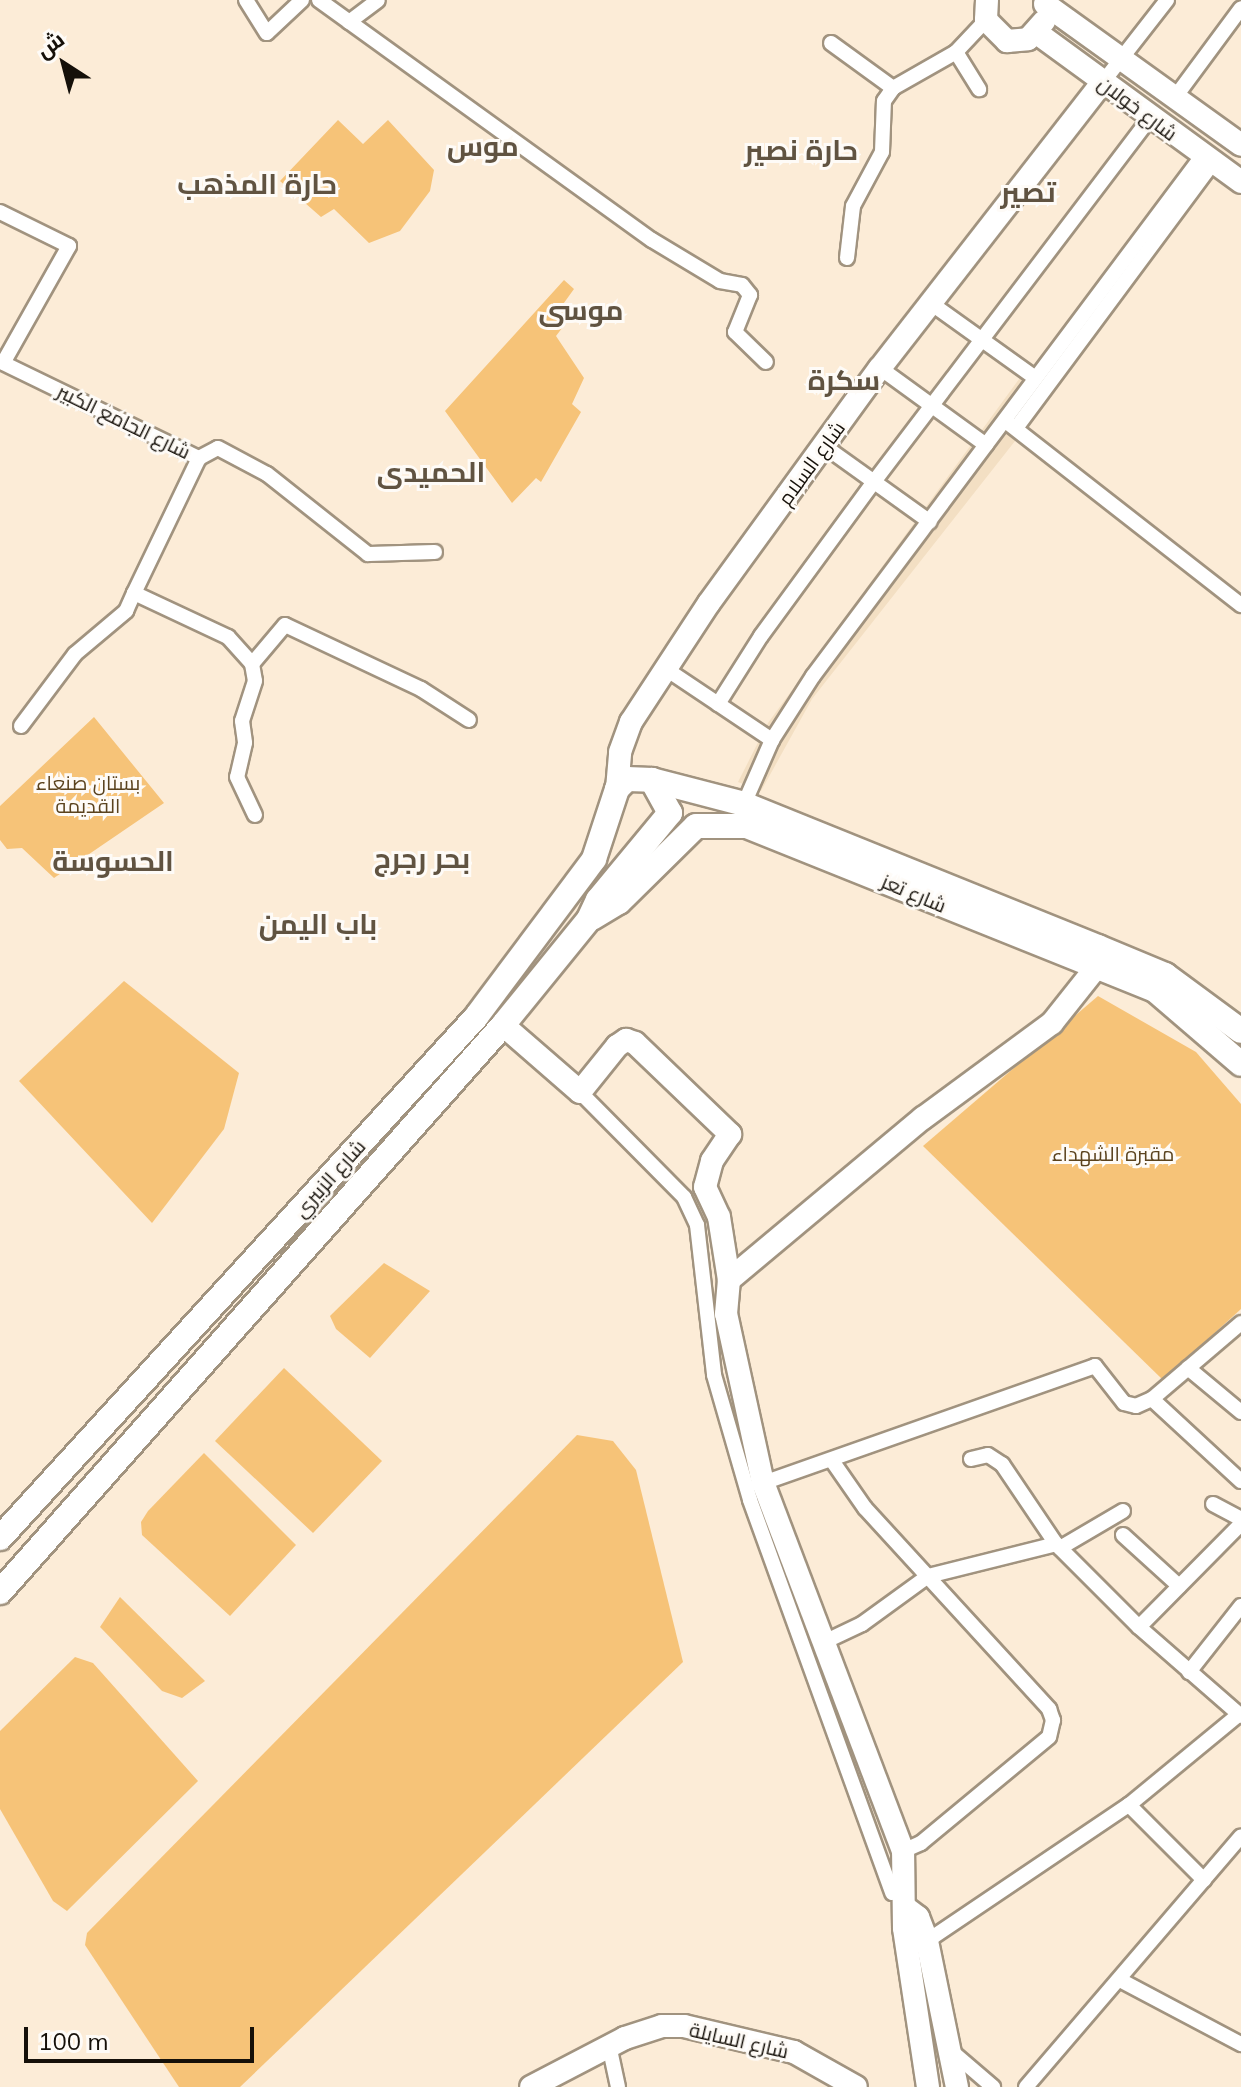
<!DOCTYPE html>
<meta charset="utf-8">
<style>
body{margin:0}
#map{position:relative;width:1241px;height:2087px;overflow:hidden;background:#fcecd7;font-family:Mulish,Cairo,sans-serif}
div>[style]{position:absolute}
.built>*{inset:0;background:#f3dfc3}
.green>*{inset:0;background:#f6c378}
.roads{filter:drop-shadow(2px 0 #a1937f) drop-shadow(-2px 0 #a1937f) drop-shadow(0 2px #a1937f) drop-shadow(0 -2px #a1937f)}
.street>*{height:14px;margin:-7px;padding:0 7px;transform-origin:7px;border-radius:7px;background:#fff}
.secondary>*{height:22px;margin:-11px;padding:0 11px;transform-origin:11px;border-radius:11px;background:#fff}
.primary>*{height:24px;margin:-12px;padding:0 12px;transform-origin:12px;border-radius:12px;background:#fff}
span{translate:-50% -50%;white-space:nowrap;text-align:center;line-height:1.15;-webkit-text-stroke:6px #fefbf7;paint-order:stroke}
.street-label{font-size:20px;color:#151009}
.park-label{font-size:20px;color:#5b431e}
.district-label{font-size:28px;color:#605341;font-weight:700}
.north{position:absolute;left:24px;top:24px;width:80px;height:80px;-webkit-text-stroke:6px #fefbf7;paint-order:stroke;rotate:324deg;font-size:22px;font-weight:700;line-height:32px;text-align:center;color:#151009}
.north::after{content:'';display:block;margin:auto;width:28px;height:36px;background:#151009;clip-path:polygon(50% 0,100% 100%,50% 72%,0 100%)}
.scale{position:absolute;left:24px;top:2027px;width:230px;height:36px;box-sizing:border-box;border:4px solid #151009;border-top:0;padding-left:10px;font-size:24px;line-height:28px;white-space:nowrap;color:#151009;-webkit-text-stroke:6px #fefbf7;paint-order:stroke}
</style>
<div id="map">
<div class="built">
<div style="clip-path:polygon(1025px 371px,1052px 394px,812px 699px,761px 791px,738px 782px,768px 723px)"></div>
</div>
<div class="green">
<div style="clip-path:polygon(338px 120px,363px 144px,388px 120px,434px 170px,430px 191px,400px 231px,369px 243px,334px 209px,321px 217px,280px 181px)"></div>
<div style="clip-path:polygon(564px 280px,574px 289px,561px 307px,572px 315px,556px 336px,584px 378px,572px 404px,581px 412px,541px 482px,536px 478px,512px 503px,445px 411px)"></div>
<div style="clip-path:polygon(94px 717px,164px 803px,54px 878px,22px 848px,7px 849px,0 840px,0 806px)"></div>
<div style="clip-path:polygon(124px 981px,239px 1073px,224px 1129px,152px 1223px,19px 1081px)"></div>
<div style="clip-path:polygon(1098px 996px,1196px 1052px,1241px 1104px,1241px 1309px,1163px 1380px,923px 1146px)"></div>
<div style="clip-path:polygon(384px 1263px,430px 1291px,370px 1358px,336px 1329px,330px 1316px)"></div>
<div style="clip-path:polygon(284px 1368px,382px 1461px,313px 1533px,215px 1441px)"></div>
<div style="clip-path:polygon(577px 1435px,613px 1441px,636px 1470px,683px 1662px,240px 2087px,179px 2087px,85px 1945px,87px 1933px)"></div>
<div style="clip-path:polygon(204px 1453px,296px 1545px,230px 1616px,142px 1535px,141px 1522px,148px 1511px)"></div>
<div style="clip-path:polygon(120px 1597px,205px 1681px,182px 1698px,162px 1691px,100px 1627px)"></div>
<div style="clip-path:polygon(75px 1657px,93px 1663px,198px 1781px,67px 1911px,53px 1901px,0 1809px,0 1731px)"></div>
</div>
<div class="roads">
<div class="street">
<div style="left:246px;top:0;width:39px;rotate:58deg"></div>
<div style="left:267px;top:33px;width:48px;rotate:-43.3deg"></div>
<div style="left:319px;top:0;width:410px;rotate:35.8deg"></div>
<div style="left:652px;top:240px;width:79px;rotate:31.1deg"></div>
<div style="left:720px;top:281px;width:22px;rotate:10deg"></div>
<div style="left:742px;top:285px;width:13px;rotate:51deg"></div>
<div style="left:750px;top:295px;width:40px;rotate:112deg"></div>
<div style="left:735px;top:332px;width:43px;rotate:44.1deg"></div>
<div style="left:349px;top:22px;width:36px;rotate:-37deg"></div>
<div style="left:831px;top:43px;width:77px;rotate:36deg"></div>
<div style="left:956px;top:52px;width:44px;rotate:58.1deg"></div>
<div style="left:1103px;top:82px;width:104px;rotate:-52deg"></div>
<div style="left:1176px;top:96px;width:109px;rotate:-53.5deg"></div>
<div style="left:0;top:212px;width:77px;rotate:26.2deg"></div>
<div style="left:69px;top:246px;width:134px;rotate:119.4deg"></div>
<div style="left:3px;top:363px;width:218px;rotate:25.9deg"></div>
<div style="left:199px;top:458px;width:150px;rotate:115.7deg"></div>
<div style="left:134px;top:593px;width:104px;rotate:25.1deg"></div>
<div style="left:228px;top:637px;width:36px;rotate:48deg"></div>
<div style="left:252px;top:664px;width:51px;rotate:-49.8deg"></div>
<div style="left:285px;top:625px;width:150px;rotate:25.2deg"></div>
<div style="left:421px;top:689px;width:57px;rotate:32.9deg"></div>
<div style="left:847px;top:258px;width:52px;rotate:-83.4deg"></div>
<div style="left:853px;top:206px;width:61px;rotate:-61.8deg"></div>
<div style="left:882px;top:152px;width:51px;rotate:-87.8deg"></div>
<div style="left:884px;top:101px;width:16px;rotate:-55deg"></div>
<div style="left:893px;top:88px;width:73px;rotate:-29.7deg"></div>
<div style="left:956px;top:52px;width:44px;rotate:-46.8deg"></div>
<div style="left:932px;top:304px;width:125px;rotate:35.6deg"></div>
<div style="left:880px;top:368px;width:131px;rotate:36deg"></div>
<div style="left:1008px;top:423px;width:296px;rotate:38deg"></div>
<div style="left:1016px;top:428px;width:330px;rotate:-53.4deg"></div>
<div style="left:824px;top:446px;width:130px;rotate:35.6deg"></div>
<div style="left:199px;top:458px;width:21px;rotate:-28deg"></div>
<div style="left:218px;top:448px;width:55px;rotate:28deg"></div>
<div style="left:267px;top:474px;width:129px;rotate:38.4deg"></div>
<div style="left:368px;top:554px;width:67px;rotate:-1.7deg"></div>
<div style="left:252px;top:664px;width:17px;rotate:80deg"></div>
<div style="left:255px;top:681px;width:42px;rotate:108deg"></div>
<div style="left:242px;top:721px;width:22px;rotate:82deg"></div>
<div style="left:245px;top:743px;width:35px;rotate:103deg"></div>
<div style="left:237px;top:777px;width:42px;rotate:64.7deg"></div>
<div style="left:666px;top:669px;width:128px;rotate:33.8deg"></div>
<div style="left:718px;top:704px;width:80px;rotate:-57.7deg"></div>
<div style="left:761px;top:636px;width:190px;rotate:-53.8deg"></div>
<div style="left:873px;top:483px;width:460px;rotate:-52.8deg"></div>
<div style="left:21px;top:726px;width:90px;rotate:-53.1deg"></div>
<div style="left:75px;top:654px;width:67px;rotate:-40.1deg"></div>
<div style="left:126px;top:611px;width:20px;rotate:-66deg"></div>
<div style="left:744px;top:804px;width:70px;rotate:-66.4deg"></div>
<div style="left:772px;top:740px;width:76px;rotate:-57.4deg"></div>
<div style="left:813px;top:676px;width:649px;rotate:-53.2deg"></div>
<div style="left:580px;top:1092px;width:148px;rotate:45.3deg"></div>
<div style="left:684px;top:1197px;width:31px;rotate:65deg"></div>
<div style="left:697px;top:1225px;width:151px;rotate:83.5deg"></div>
<div style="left:714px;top:1375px;width:130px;rotate:73.9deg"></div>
<div style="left:750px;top:1500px;width:418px;rotate:70.1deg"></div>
<div style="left:1188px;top:1368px;width:69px;rotate:39.7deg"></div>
<div style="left:1152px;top:1399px;width:121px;rotate:42.7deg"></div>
<div style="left:971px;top:1459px;width:17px;rotate:-13deg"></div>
<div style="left:988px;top:1455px;width:17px;rotate:33deg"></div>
<div style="left:1002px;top:1464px;width:97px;rotate:56deg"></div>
<div style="left:1056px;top:1544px;width:117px;rotate:45deg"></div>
<div style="left:1139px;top:1627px;width:135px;rotate:41.1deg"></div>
<div style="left:833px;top:1462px;width:56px;rotate:55.2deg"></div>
<div style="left:865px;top:1508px;width:273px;rotate:47.5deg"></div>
<div style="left:1049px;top:1709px;width:12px;rotate:70deg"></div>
<div style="left:1053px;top:1720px;width:17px;rotate:103deg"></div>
<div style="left:1049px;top:1737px;width:166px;rotate:140.4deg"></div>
<div style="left:921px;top:1843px;width:20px;rotate:156deg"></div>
<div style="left:763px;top:1483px;width:352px;rotate:-19.4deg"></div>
<div style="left:1095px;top:1366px;width:47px;rotate:51.9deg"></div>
<div style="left:1124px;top:1403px;width:12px;rotate:14deg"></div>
<div style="left:1136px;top:1406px;width:17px;rotate:-24deg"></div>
<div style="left:1152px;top:1399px;width:117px;rotate:-40.5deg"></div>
<div style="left:1213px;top:1504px;width:32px;rotate:28deg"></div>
<div style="left:1123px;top:1535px;width:76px;rotate:42.3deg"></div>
<div style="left:1060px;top:1548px;width:73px;rotate:-30.4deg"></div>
<div style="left:1139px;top:1627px;width:145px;rotate:-45.3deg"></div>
<div style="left:822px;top:1643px;width:44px;rotate:-25.4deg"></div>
<div style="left:862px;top:1624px;width:82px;rotate:-36deg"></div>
<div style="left:928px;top:1576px;width:132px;rotate:-14deg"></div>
<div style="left:1189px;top:1672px;width:84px;rotate:-51.8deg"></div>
<div style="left:1129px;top:1805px;width:106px;rotate:45deg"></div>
<div style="left:927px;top:1941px;width:244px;rotate:-34deg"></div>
<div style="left:1129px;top:1805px;width:141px;rotate:-39.5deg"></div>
<div style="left:1120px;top:1980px;width:137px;rotate:27.9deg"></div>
<div style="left:609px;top:2045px;width:43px;rotate:77.9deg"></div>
<div style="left:950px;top:2050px;width:57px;rotate:40.7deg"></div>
<div style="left:1026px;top:2087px;width:330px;rotate:-49.4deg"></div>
</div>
<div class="secondary">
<div style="left:987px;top:0;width:20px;rotate:93deg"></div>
<div style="left:986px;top:20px;width:30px;rotate:45deg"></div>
<div style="left:1007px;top:41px;width:21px;rotate:-5deg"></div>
<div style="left:1028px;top:39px;width:24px;rotate:-48deg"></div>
<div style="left:1045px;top:4px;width:241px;rotate:35.7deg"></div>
<div style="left:1037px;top:33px;width:253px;rotate:36.1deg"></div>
<div style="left:617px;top:789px;width:37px;rotate:-85deg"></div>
<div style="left:620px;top:752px;width:32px;rotate:-70deg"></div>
<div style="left:631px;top:722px;width:142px;rotate:-56.8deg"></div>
<div style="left:709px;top:603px;width:291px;rotate:-54deg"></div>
<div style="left:880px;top:368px;width:363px;rotate:-52.1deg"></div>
<div style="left:503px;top:1025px;width:102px;rotate:41deg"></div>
<div style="left:580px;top:1092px;width:59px;rotate:-51.2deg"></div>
<div style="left:617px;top:1046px;width:11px;rotate:-34deg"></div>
<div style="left:626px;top:1040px;width:9px;rotate:18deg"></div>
<div style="left:635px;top:1043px;width:132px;rotate:43.8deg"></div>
<div style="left:730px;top:1134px;width:32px;rotate:124deg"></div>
<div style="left:712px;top:1161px;width:27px;rotate:105deg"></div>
<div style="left:705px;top:1187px;width:33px;rotate:65deg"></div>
<div style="left:719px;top:1217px;width:64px;rotate:81deg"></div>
<div style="left:906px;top:1908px;width:15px;rotate:37deg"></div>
<div style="left:918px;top:1917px;width:26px;rotate:69deg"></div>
<div style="left:927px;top:1941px;width:149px;rotate:78.4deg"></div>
<div style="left:531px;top:2087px;width:106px;rotate:-27.5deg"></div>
<div style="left:625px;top:2038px;width:39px;rotate:-18deg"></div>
<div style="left:662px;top:2026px;width:22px"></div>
<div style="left:684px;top:2026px;width:113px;rotate:13.3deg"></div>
<div style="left:794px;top:2052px;width:71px;rotate:29.4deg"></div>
<div style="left:928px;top:2087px;width:161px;rotate:-98.6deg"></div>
<div style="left:904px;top:1928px;width:77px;rotate:-90.7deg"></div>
<div style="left:903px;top:1851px;width:394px;rotate:-110.8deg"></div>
<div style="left:763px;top:1483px;width:173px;rotate:-102.3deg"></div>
<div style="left:726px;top:1314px;width:34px;rotate:-85deg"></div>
<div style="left:729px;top:1280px;width:253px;rotate:-39.9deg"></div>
<div style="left:923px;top:1118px;width:160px;rotate:-36.4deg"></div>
<div style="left:1052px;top:1023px;width:69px;rotate:-51.5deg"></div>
</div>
<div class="primary">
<div style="left:592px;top:918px;width:31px;rotate:-31deg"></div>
<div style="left:619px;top:902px;width:108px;rotate:-44.6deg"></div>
<div style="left:696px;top:826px;width:51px"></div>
<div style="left:747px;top:826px;width:440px;rotate:21.9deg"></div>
<div style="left:1155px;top:990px;width:113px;rotate:40.7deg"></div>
<div style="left:0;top:1538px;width:706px;rotate:-47.58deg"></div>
<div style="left:476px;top:1017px;width:197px;rotate:-53.2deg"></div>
<div style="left:594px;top:859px;width:74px;rotate:-71.8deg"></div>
<div style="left:617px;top:789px;width:14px;rotate:-45deg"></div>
<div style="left:627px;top:779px;width:25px;rotate:2deg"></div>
<div style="left:652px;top:780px;width:95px;rotate:14.6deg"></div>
<div style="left:744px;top:804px;width:382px;rotate:22deg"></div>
<div style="left:1098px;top:947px;width:73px;rotate:22.7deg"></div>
<div style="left:1165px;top:975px;width:94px;rotate:36.4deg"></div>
<div style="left:0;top:1592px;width:758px;rotate:-48.42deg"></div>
<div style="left:503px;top:1025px;width:136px;rotate:-50.9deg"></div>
<div style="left:589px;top:919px;width:21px;rotate:-65deg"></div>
<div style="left:598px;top:900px;width:113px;rotate:-50.4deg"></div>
<div style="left:670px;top:813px;width:38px;rotate:-119deg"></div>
</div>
</div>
<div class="street-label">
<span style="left:1138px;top:108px;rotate:37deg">شارع خولان</span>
<span style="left:124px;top:421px;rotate:26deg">شارع الجامع الكبير</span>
<span style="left:811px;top:463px;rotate:-54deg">شارع السلام</span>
<span style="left:914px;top:893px;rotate:23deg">شارع تعز</span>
<span style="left:329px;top:1178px;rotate:-48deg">شارع الزبيري</span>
<span style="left:739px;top:2040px;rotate:13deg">شارع السايلة</span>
</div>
<div class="park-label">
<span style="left:88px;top:794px">بستان صنعاء<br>القديمة</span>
<span style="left:1113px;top:1153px">مقبرة الشهداء</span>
</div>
<div class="district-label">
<span style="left:483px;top:146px">موس</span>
<span style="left:801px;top:150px">حارة نصير</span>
<span style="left:257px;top:184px">حارة المذهب</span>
<span style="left:1028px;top:192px">تصير</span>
<span style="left:581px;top:310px">موسى</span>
<span style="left:844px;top:380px">سكرة</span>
<span style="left:431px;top:472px">الحميدى</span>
<span style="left:422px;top:858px">بحر رجرج</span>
<span style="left:113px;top:861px">الحسوسة</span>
<span style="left:318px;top:924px">باب اليمن</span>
</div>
<div class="north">ش</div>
<div class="scale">100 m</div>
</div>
